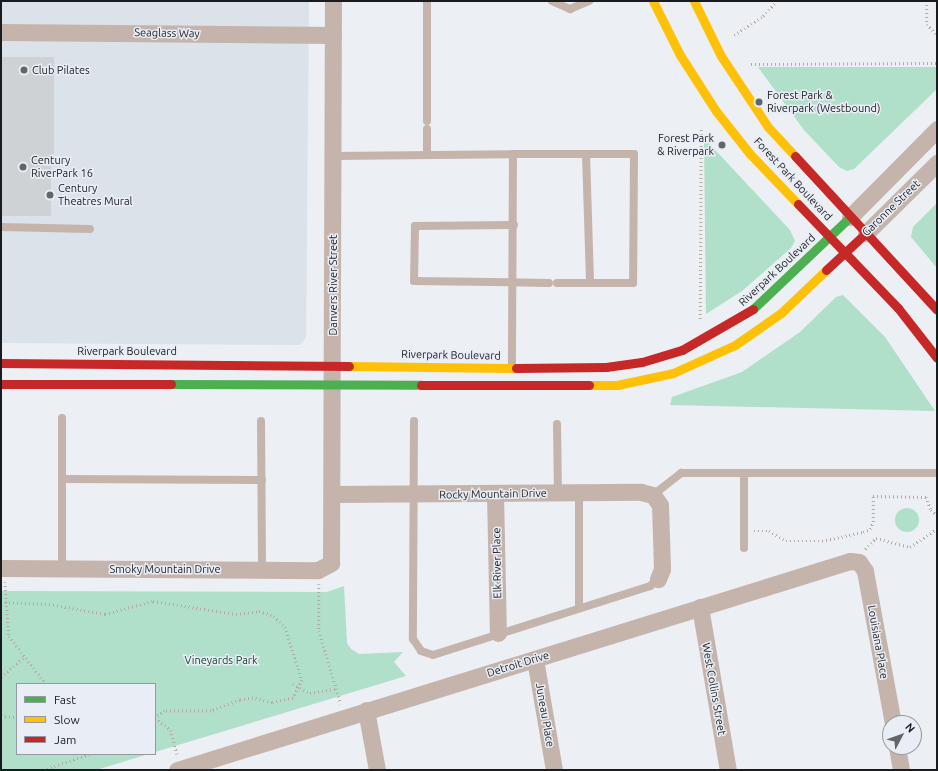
<!DOCTYPE html>
<style>
body{margin:0}
#map{position:relative;width:938px;height:771px;overflow:hidden;background:#eceff3;font-family:Ubuntu,sans-serif}
div>[style]{position:absolute}
.built>*{inset:0;background:#dbe2ea}
.green>*{inset:0;background:#b0e0c9}
.round{border-radius:50%}
.building>*{inset:0;background:#cfd2d5}
.path>*{height:2.5px;margin-top:-1.25px;transform-origin:0;background:repeating-linear-gradient(90deg,#b3aaa6 0 1px,transparent 0 4px)}
.lane>*{height:8px;margin:-4px;padding:0 4px;transform-origin:4px;border-radius:4px;background:#c5b4ac}
.street>*{height:17px;margin:-8.5px;padding:0 8.5px;transform-origin:8.5px;border-radius:8.5px;background:#c5b4ac}
.fast>*{height:9px;margin:-4.5px;padding:0 4.5px;transform-origin:4.5px;border-radius:4.5px;background:#4caf50}
.slow>*{height:9px;margin:-4.5px;padding:0 4.5px;transform-origin:4.5px;border-radius:4.5px;background:#ffc107}
.jam>*{height:9px;margin:-4.5px;padding:0 4.5px;transform-origin:4.5px;border-radius:4.5px;background:#c62828}
.dots>*{width:11px;height:11px;translate:-50% -50%;box-sizing:border-box;border:2px solid #e9eef6;border-radius:50%}
span{translate:-50% -50%;white-space:nowrap;text-align:center;line-height:1.15;-webkit-text-stroke:3px #e9eef6;paint-order:stroke}
.street-label{font-size:11px;color:#1a1b1e}
.poi-label{font-size:11px;color:#1a1b1e}
.left{translate:0 -50%;text-align:left}
.right{translate:-100% -50%;text-align:right}
.park-label{font-size:11px;color:#0f3c27}
.frame{position:absolute;inset:0;border:2px solid #1a1b1e;pointer-events:none}
.legend{position:absolute;left:16px;top:683px;width:140px;height:72px;box-sizing:border-box;background:#e9eef6;border:1px solid #969aa0;margin:0;padding:5px 7px;list-style:none;font-size:12px;color:#1a1b1e}
.legend li{display:flex;align-items:center;gap:8px;height:20px}
.legend b{width:20px;border:1px solid #969aa0}
.north{position:absolute;left:882px;top:715px;width:40px;height:40px;box-sizing:border-box;background:#e9eef6;border:1px solid #969aa0;border-radius:50%;rotate:49deg;font-size:11px;font-weight:700;line-height:16px;text-align:center;color:#1a1b1e}
.north::after{content:'';display:block;margin:auto;width:14px;height:18px;background:#646569;clip-path:polygon(50% 0,100% 100%,50% 72%,0 100%)}
</style>
<div id="map">
<div class="built">
<div style="clip-path:polygon(1px 1px,309px 1px,306px 338px,300px 345px,1px 343px)"></div>
</div>
<div class="green">
<div style="clip-path:polygon(758px 67px,937px 67px,937px 89px,854px 169px,847px 171px,839px 167px,804px 130px)"></div>
<div style="clip-path:polygon(704px 138px,790px 230px,795px 241px,791px 248px,742px 291px,706px 314px)"></div>
<div style="clip-path:polygon(937px 203px,937px 268px,911px 237px,913px 227px)"></div>
<div style="clip-path:polygon(843px 295px,885px 337px,935px 411px,670px 405px,672px 397px,742px 372px,800px 332px,836px 297px)"></div>
<div class="round" style="left:895px;top:508px;width:24px;height:24px"></div>
<div style="clip-path:polygon(344px 586px,347px 643px,351px 649px,359px 654px,403px 652px,394px 662px,406px 676px,155px 752px,155px 684px,17px 684px,17px 754px,149px 754px,96px 770px,1px 770px,1px 591px,327px 592px)"></div>
</div>
<div class="building">
<div style="clip-path:polygon(1px 57px,54px 57px,54px 161px,51px 161px,51px 216px,1px 216px)"></div>
</div>
<div class="path">
<div style="left:927px;top:1px;width:23px;rotate:90deg"></div>
<div style="left:927px;top:24px;width:15px;rotate:48deg"></div>
<div style="left:734px;top:35px;width:35px;rotate:-33deg"></div>
<div style="left:763px;top:16px;width:21px;rotate:-47deg"></div>
<div style="left:751px;top:64px;width:186px;rotate:-0.3deg"></div>
<div style="left:700px;top:319px;width:191px;rotate:-89.7deg"></div>
<div style="left:754px;top:531px;width:15px"></div>
<div style="left:769px;top:531px;width:20px;rotate:30deg"></div>
<div style="left:786px;top:541px;width:36px"></div>
<div style="left:822px;top:541px;width:42px;rotate:-12.4deg"></div>
<div style="left:863px;top:532px;width:8px;rotate:-23deg"></div>
<div style="left:870px;top:529px;width:8px;rotate:-67deg"></div>
<div style="left:873px;top:522px;width:26px;rotate:-90deg"></div>
<div style="left:873px;top:496px;width:53px;rotate:1.1deg"></div>
<div style="left:926px;top:497px;width:14px;rotate:69deg"></div>
<div style="left:931px;top:510px;width:8px;rotate:40deg"></div>
<div style="left:865px;top:549px;width:16px;rotate:-45deg"></div>
<div style="left:876px;top:538px;width:35px;rotate:15deg"></div>
<div style="left:910px;top:547px;width:32px;rotate:-34deg"></div>
<div style="left:5px;top:582px;width:54px;rotate:85.8deg"></div>
<div style="left:9px;top:636px;width:61px;rotate:52.4deg"></div>
<div style="left:319px;top:584px;width:47px;rotate:90deg"></div>
<div style="left:319px;top:631px;width:76px;rotate:73.2deg"></div>
<div style="left:1px;top:602px;width:48px;rotate:2.4deg"></div>
<div style="left:49px;top:604px;width:57px;rotate:10.1deg"></div>
<div style="left:105px;top:614px;width:50px;rotate:-15.2deg"></div>
<div style="left:153px;top:601px;width:84px;rotate:8.9deg"></div>
<div style="left:236px;top:614px;width:23px;rotate:-7deg"></div>
<div style="left:259px;top:611px;width:16px;rotate:18deg"></div>
<div style="left:274px;top:616px;width:16px;rotate:45deg"></div>
<div style="left:285px;top:627px;width:56px;rotate:72.2deg"></div>
<div style="left:302px;top:680px;width:20px;rotate:117deg"></div>
<div style="left:293px;top:698px;width:22px;rotate:167deg"></div>
<div style="left:272px;top:703px;width:20px;rotate:-165deg"></div>
<div style="left:253px;top:698px;width:13px;rotate:171deg"></div>
<div style="left:240px;top:700px;width:31px;rotate:159deg"></div>
<div style="left:211px;top:711px;width:46px;rotate:180deg"></div>
<div style="left:165px;top:711px;width:11px;rotate:146deg"></div>
<div style="left:1px;top:677px;width:30px;rotate:-41deg"></div>
<div style="left:293px;top:684px;width:19px;rotate:28deg"></div>
<div style="left:310px;top:693px;width:27px;rotate:-10deg"></div>
<div style="left:1px;top:716px;width:16px;rotate:4deg"></div>
<div style="left:155px;top:718px;width:20px;rotate:37deg"></div>
<div style="left:171px;top:730px;width:25px;rotate:76deg"></div>
<div style="left:43px;top:770px;width:50px;rotate:-18.8deg"></div>
</div>
<div class="lane">
<div style="left:552px;top:1px;width:20px;rotate:24deg"></div>
<div style="left:570px;top:9px;width:21px;rotate:-23deg"></div>
<div style="left:427px;top:121px;width:120px;rotate:-90deg"></div>
<div style="left:513px;top:154px;width:121px"></div>
<div style="left:634px;top:154px;width:129px;rotate:90.4deg"></div>
<div style="left:633px;top:283px;width:76px;rotate:180deg"></div>
<div style="left:586px;top:154px;width:129px;rotate:88.2deg"></div>
<div style="left:427px;top:155px;width:26px;rotate:-90deg"></div>
<div style="left:334px;top:156px;width:179px;rotate:-0.6deg"></div>
<div style="left:513px;top:154px;width:213px;rotate:90.3deg"></div>
<div style="left:514px;top:225px;width:99px;rotate:179.4deg"></div>
<div style="left:415px;top:226px;width:55px;rotate:91deg"></div>
<div style="left:414px;top:281px;width:135px;rotate:0.8deg"></div>
<div style="left:1px;top:227px;width:89px;rotate:1.3deg"></div>
<div style="left:261px;top:421px;width:148px;rotate:89.6deg"></div>
<div style="left:414px;top:421px;width:218px;rotate:90.3deg"></div>
<div style="left:413px;top:639px;width:14px;rotate:56deg"></div>
<div style="left:421px;top:651px;width:13px;rotate:18deg"></div>
<div style="left:433px;top:655px;width:228px;rotate:-17.6deg"></div>
<div style="left:650px;top:586px;width:11px;rotate:-41deg"></div>
<div style="left:557px;top:424px;width:69px;rotate:89.2deg"></div>
<div style="left:744px;top:473px;width:75px;rotate:90deg"></div>
<div style="left:62px;top:479px;width:200px;rotate:0.3deg"></div>
<div style="left:653px;top:495px;width:36px;rotate:-38deg"></div>
<div style="left:681px;top:473px;width:256px"></div>
<div style="left:62px;top:569px;width:151px;rotate:-90deg"></div>
<div style="left:579px;top:606px;width:113px;rotate:-90deg"></div>
</div>
<div class="street">
<div style="left:1px;top:32px;width:332px;rotate:0.5deg"></div>
<div style="left:850px;top:217px;width:124px;rotate:-45.3deg"></div>
<div style="left:866px;top:233px;width:100px;rotate:-44.6deg"></div>
<div style="left:495px;top:493px;width:140px;rotate:88.8deg"></div>
<div style="left:332px;top:494px;width:309px;rotate:-0.4deg"></div>
<div style="left:641px;top:492px;width:12px;rotate:14deg"></div>
<div style="left:653px;top:495px;width:12px;rotate:55deg"></div>
<div style="left:660px;top:505px;width:64px;rotate:88.2deg"></div>
<div style="left:662px;top:569px;width:11px;rotate:112deg"></div>
<div style="left:1px;top:568px;width:317px;rotate:0.4deg"></div>
<div style="left:318px;top:570px;width:15px;rotate:-28deg"></div>
<div style="left:331px;top:563px;width:562px;rotate:-89.8deg"></div>
<div style="left:700px;top:607px;width:165px;rotate:80.3deg"></div>
<div style="left:535px;top:659px;width:113px;rotate:80.3deg"></div>
<div style="left:366px;top:710px;width:61px;rotate:79.6deg"></div>
<div style="left:897px;top:747px;width:23px;rotate:80deg"></div>
<div style="left:177px;top:770px;width:705px;rotate:-17.25deg"></div>
<div style="left:850px;top:561px;width:9px;rotate:6deg"></div>
<div style="left:859px;top:562px;width:11px;rotate:56deg"></div>
<div style="left:865px;top:571px;width:155px;rotate:79.6deg"></div>
</div>
<div class="fast">
<div style="left:753px;top:309px;width:134px;rotate:-43.5deg"></div>
<div style="left:171px;top:384px;width:250px;rotate:0.2deg"></div>
</div>
<div class="slow">
<div style="left:653px;top:1px;width:60px;rotate:63.4deg"></div>
<div style="left:680px;top:55px;width:67px;rotate:57.3deg"></div>
<div style="left:716px;top:111px;width:55px;rotate:51.7deg"></div>
<div style="left:750px;top:154px;width:69px;rotate:46.2deg"></div>
<div style="left:694px;top:1px;width:61px;rotate:63.9deg"></div>
<div style="left:721px;top:56px;width:85px;rotate:56.5deg"></div>
<div style="left:768px;top:127px;width:40px;rotate:47deg"></div>
<div style="left:349px;top:366px;width:167px;rotate:0.7deg"></div>
<div style="left:589px;top:385px;width:28px"></div>
<div style="left:617px;top:385px;width:57px;rotate:-12.1deg"></div>
<div style="left:673px;top:373px;width:68px;rotate:-24.3deg"></div>
<div style="left:735px;top:345px;width:56px;rotate:-34.8deg"></div>
<div style="left:781px;top:313px;width:62px;rotate:-43.7deg"></div>
</div>
<div class="jam">
<div style="left:795px;top:156px;width:209px;rotate:47.3deg"></div>
<div style="left:798px;top:204px;width:144px;rotate:46.1deg"></div>
<div style="left:898px;top:308px;width:63px;rotate:52deg"></div>
<div style="left:826px;top:270px;width:54px;rotate:-42.8deg"></div>
<div style="left:1px;top:363px;width:348px;rotate:0.5deg"></div>
<div style="left:516px;top:368px;width:90px;rotate:-0.6deg"></div>
<div style="left:606px;top:367px;width:36px;rotate:-8deg"></div>
<div style="left:642px;top:362px;width:42px;rotate:-16.7deg"></div>
<div style="left:682px;top:350px;width:82px;rotate:-30deg"></div>
<div style="left:1px;top:384px;width:170px"></div>
<div style="left:421px;top:385px;width:168px"></div>
</div>
<div class="dots">
<div style="left:24px;top:70px;background:#646569"></div>
<div style="left:759px;top:102px;background:#646569"></div>
<div style="left:722px;top:145px;background:#646569"></div>
<div style="left:23px;top:167px;background:#646569"></div>
<div style="left:50px;top:195px;background:#646569"></div>
</div>
<div class="street-label">
<span style="left:167px;top:33px;rotate:1deg">Seaglass Way</span>
<span style="left:793px;top:179px;rotate:47deg">Forest Park Boulevard</span>
<span style="left:891px;top:208px;rotate:-44deg">Garonne Street</span>
<span style="left:777px;top:270px;rotate:-43deg">Riverpark Boulevard</span>
<span style="left:333px;top:285px;rotate:-90deg">Danvers River Street</span>
<span style="left:127px;top:351px">Riverpark Boulevard</span>
<span style="left:451px;top:355px;rotate:1deg">Riverpark Boulevard</span>
<span style="left:493px;top:494px;rotate:-1deg">Rocky Mountain Drive</span>
<span style="left:497px;top:563px;rotate:-91deg">Elk River Place</span>
<span style="left:165px;top:569px">Smoky Mountain Drive</span>
<span style="left:878px;top:642px;rotate:80deg">Louisiana Place</span>
<span style="left:518px;top:664px;rotate:-17deg">Detroit Drive</span>
<span style="left:714px;top:689px;rotate:80deg">West Collins Street</span>
<span style="left:545px;top:715px;rotate:80deg">Juneau Place</span>
</div>
<div class="poi-label">
<span class="left" style="left:32px;top:70px">Club Pilates</span>
<span class="left" style="left:767px;top:102px">Forest Park &amp;<br>Riverpark (Westbound)</span>
<span class="right" style="left:714px;top:145px">Forest Park<br>&amp; Riverpark</span>
<span class="left" style="left:31px;top:167px">Century<br>RiverPark 16</span>
<span class="left" style="left:58px;top:195px">Century<br>Theatres Mural</span>
</div>
<div class="park-label">
<span style="left:221px;top:660px">Vineyards Park</span>
</div>
<div class="frame"></div>
<ul class="legend">
<li><b style="height:5px;background:#4caf50"></b>Fast</li>
<li><b style="height:5px;background:#ffc107"></b>Slow</li>
<li><b style="height:5px;background:#c62828"></b>Jam</li>
</ul>
<div class="north">N</div>
</div>
